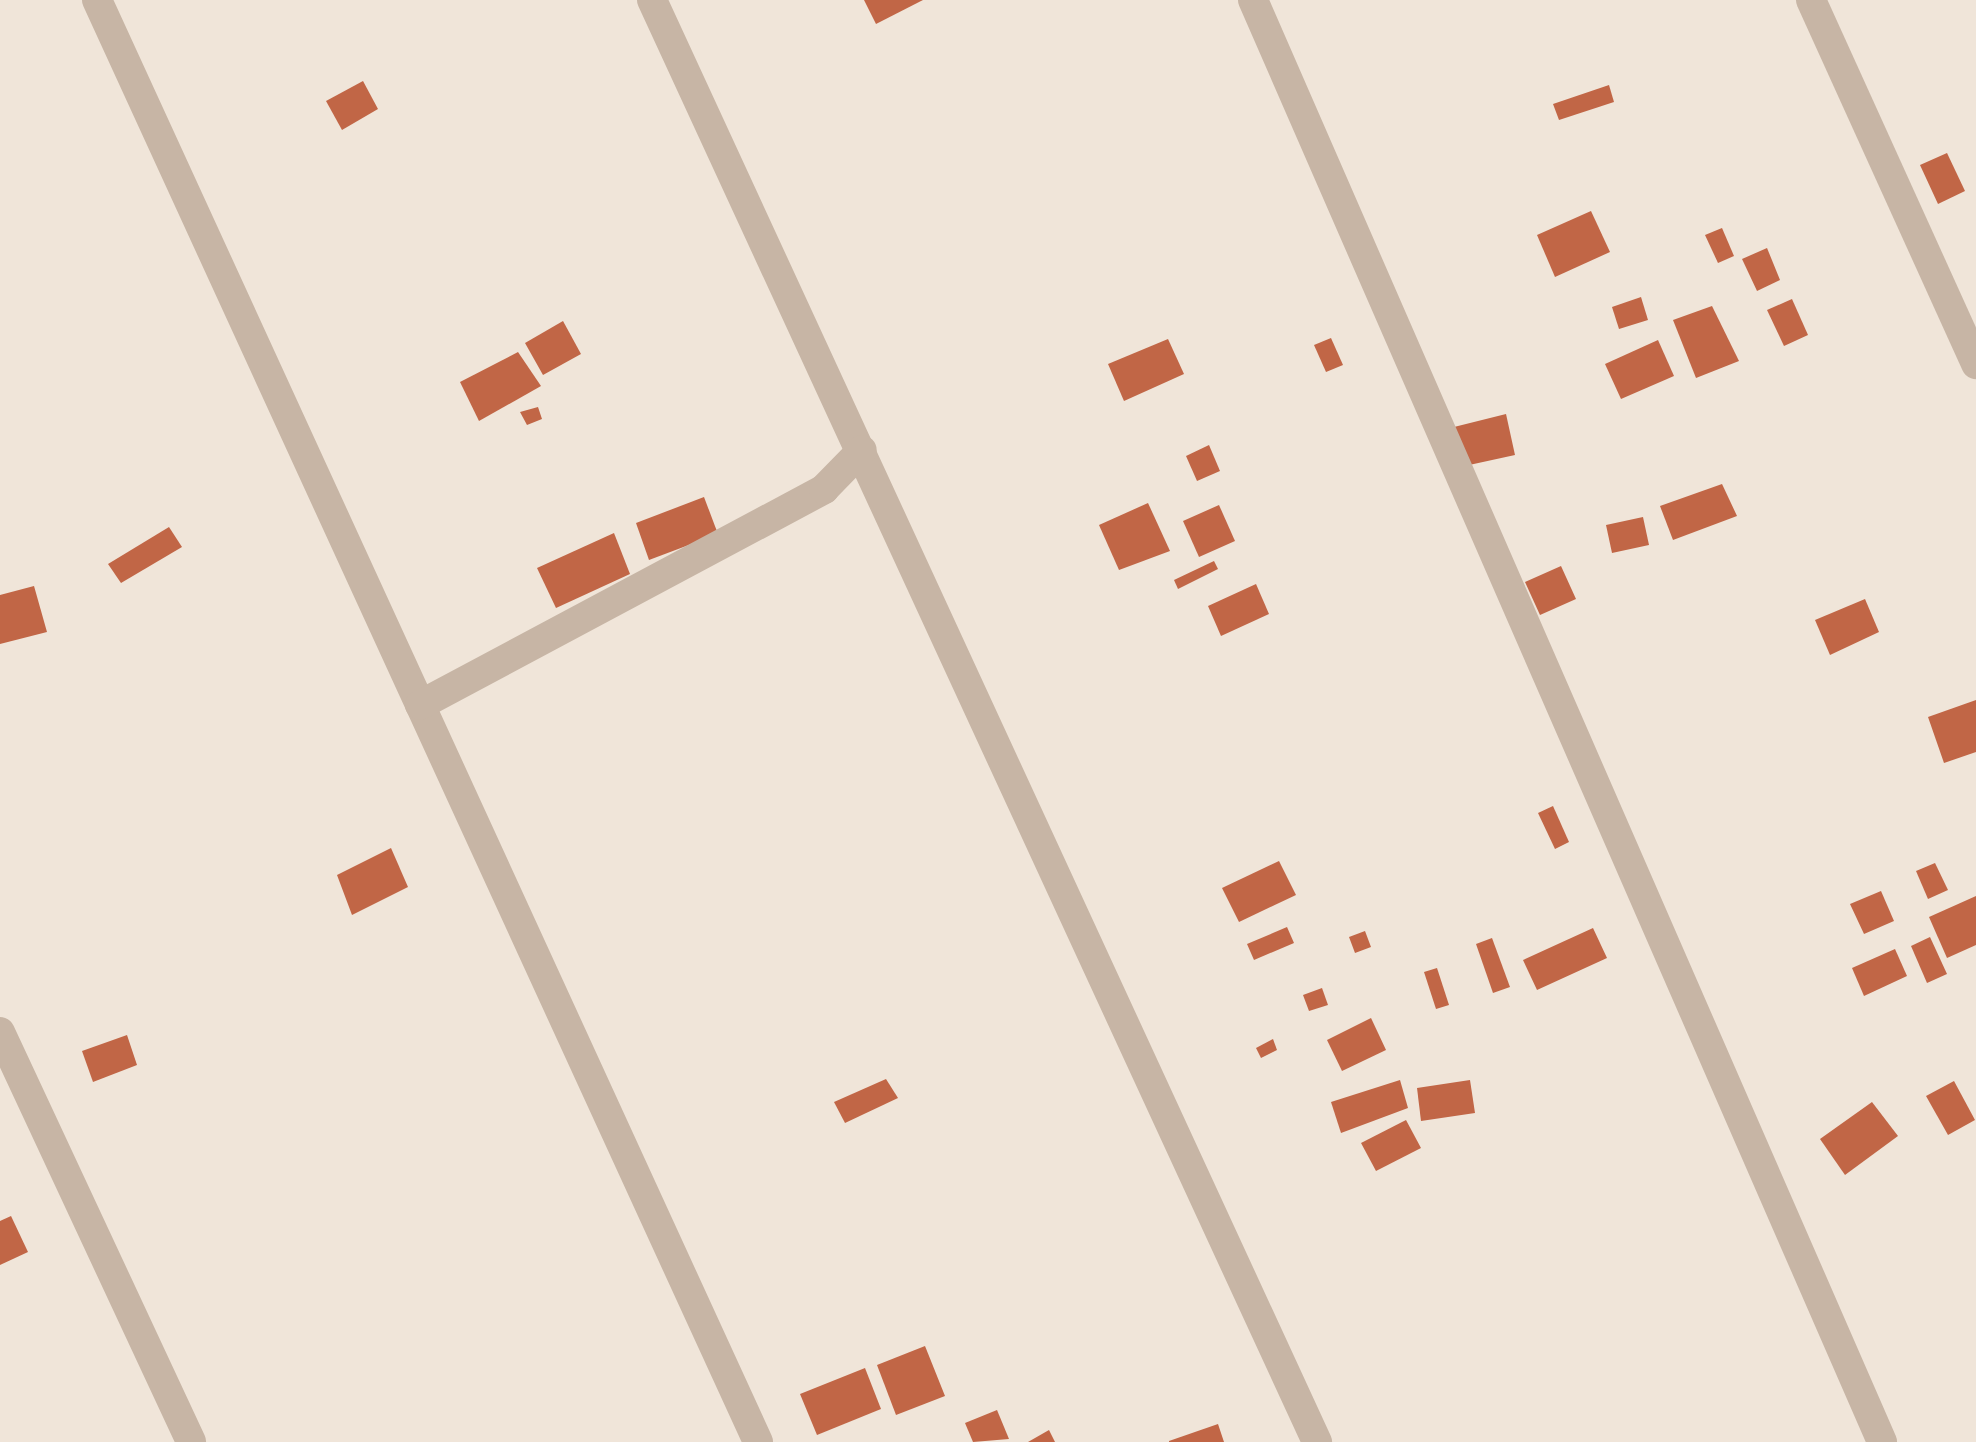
<!DOCTYPE html>
<style>
body{margin:0}
#map{position:relative;width:1976px;height:1442px;overflow:hidden;background:#f0e5d9;font-family:Mulish,sans-serif}
div>[style]{position:absolute}
.building>*{inset:0;background:#c16646}
.minor>*{height:30px;margin:-15px;padding:0 15px;transform-origin:15px;border-radius:15px;background:#c7b5a5}
span{translate:-50% -50%;white-space:nowrap;text-align:center;line-height:1.15;-webkit-text-stroke:12px #f8efe5;paint-order:stroke}
</style>
<div id="map">
<div class="building">
<div style="clip-path:polygon(864px 0,923px 0,876px 24px)"></div>
<div style="clip-path:polygon(363px 81px,378px 109px,342px 130px,326px 101px)"></div>
<div style="clip-path:polygon(1609px 85px,1614px 102px,1559px 120px,1553px 104px)"></div>
<div style="clip-path:polygon(1947px 153px,1965px 191px,1938px 204px,1920px 165px)"></div>
<div style="clip-path:polygon(1591px 211px,1610px 252px,1555px 277px,1537px 235px)"></div>
<div style="clip-path:polygon(1722px 228px,1734px 256px,1718px 263px,1705px 235px)"></div>
<div style="clip-path:polygon(1767px 248px,1780px 280px,1757px 291px,1742px 259px)"></div>
<div style="clip-path:polygon(1641px 297px,1648px 320px,1619px 329px,1612px 307px)"></div>
<div style="clip-path:polygon(1792px 299px,1808px 335px,1784px 346px,1767px 310px)"></div>
<div style="clip-path:polygon(1712px 306px,1739px 361px,1696px 378px,1673px 320px)"></div>
<div style="clip-path:polygon(563px 321px,581px 354px,543px 375px,525px 343px)"></div>
<div style="clip-path:polygon(1331px 338px,1343px 365px,1326px 372px,1314px 345px)"></div>
<div style="clip-path:polygon(1168px 339px,1184px 374px,1124px 401px,1108px 364px)"></div>
<div style="clip-path:polygon(1658px 340px,1674px 376px,1621px 399px,1605px 364px)"></div>
<div style="clip-path:polygon(518px 352px,541px 386px,479px 421px,460px 382px)"></div>
<div style="clip-path:polygon(538px 407px,542px 419px,527px 425px,520px 412px)"></div>
<div style="clip-path:polygon(1506px 414px,1515px 455px,1460px 467px,1450px 428px)"></div>
<div style="clip-path:polygon(1209px 445px,1220px 471px,1197px 481px,1186px 456px)"></div>
<div style="clip-path:polygon(1722px 484px,1737px 516px,1673px 540px,1660px 506px)"></div>
<div style="clip-path:polygon(704px 497px,718px 534px,649px 560px,636px 523px)"></div>
<div style="clip-path:polygon(1148px 503px,1170px 551px,1119px 570px,1099px 525px)"></div>
<div style="clip-path:polygon(1219px 505px,1235px 541px,1199px 557px,1183px 521px)"></div>
<div style="clip-path:polygon(1643px 517px,1649px 545px,1612px 553px,1606px 525px)"></div>
<div style="clip-path:polygon(169px 527px,182px 547px,121px 583px,108px 564px)"></div>
<div style="clip-path:polygon(614px 533px,630px 574px,556px 608px,537px 568px)"></div>
<div style="clip-path:polygon(1214px 561px,1218px 569px,1178px 589px,1174px 580px)"></div>
<div style="clip-path:polygon(1561px 566px,1576px 599px,1540px 615px,1525px 582px)"></div>
<div style="clip-path:polygon(1256px 584px,1269px 614px,1221px 636px,1208px 606px)"></div>
<div style="clip-path:polygon(34px 586px,47px 632px,0 644px,0 595px)"></div>
<div style="clip-path:polygon(1865px 599px,1879px 632px,1830px 655px,1815px 620px)"></div>
<div style="clip-path:polygon(1976px 700px,1976px 752px,1944px 763px,1928px 717px)"></div>
<div style="clip-path:polygon(1553px 806px,1569px 842px,1555px 849px,1538px 813px)"></div>
<div style="clip-path:polygon(391px 848px,408px 887px,352px 915px,337px 875px)"></div>
<div style="clip-path:polygon(1279px 861px,1296px 895px,1239px 922px,1222px 888px)"></div>
<div style="clip-path:polygon(1935px 863px,1948px 890px,1928px 899px,1916px 871px)"></div>
<div style="clip-path:polygon(1881px 891px,1894px 921px,1864px 934px,1850px 904px)"></div>
<div style="clip-path:polygon(1976px 896px,1976px 945px,1947px 958px,1929px 917px)"></div>
<div style="clip-path:polygon(1287px 927px,1294px 943px,1254px 960px,1247px 944px)"></div>
<div style="clip-path:polygon(1593px 928px,1607px 958px,1537px 990px,1523px 960px)"></div>
<div style="clip-path:polygon(1365px 931px,1371px 947px,1355px 953px,1349px 937px)"></div>
<div style="clip-path:polygon(1930px 937px,1947px 974px,1927px 983px,1911px 946px)"></div>
<div style="clip-path:polygon(1492px 938px,1510px 987px,1493px 993px,1476px 944px)"></div>
<div style="clip-path:polygon(1895px 949px,1907px 976px,1864px 996px,1852px 968px)"></div>
<div style="clip-path:polygon(1437px 968px,1449px 1005px,1436px 1009px,1424px 972px)"></div>
<div style="clip-path:polygon(1322px 988px,1328px 1005px,1309px 1011px,1303px 995px)"></div>
<div style="clip-path:polygon(1371px 1018px,1386px 1050px,1342px 1071px,1327px 1040px)"></div>
<div style="clip-path:polygon(127px 1035px,137px 1065px,93px 1082px,82px 1051px)"></div>
<div style="clip-path:polygon(1273px 1039px,1277px 1050px,1261px 1058px,1256px 1048px)"></div>
<div style="clip-path:polygon(886px 1079px,898px 1098px,845px 1123px,834px 1102px)"></div>
<div style="clip-path:polygon(1400px 1080px,1408px 1108px,1341px 1133px,1331px 1102px)"></div>
<div style="clip-path:polygon(1470px 1080px,1475px 1113px,1421px 1121px,1417px 1088px)"></div>
<div style="clip-path:polygon(1954px 1081px,1975px 1120px,1948px 1135px,1926px 1096px)"></div>
<div style="clip-path:polygon(1872px 1102px,1898px 1136px,1845px 1175px,1820px 1139px)"></div>
<div style="clip-path:polygon(1406px 1120px,1421px 1148px,1376px 1171px,1361px 1143px)"></div>
<div style="clip-path:polygon(11px 1216px,28px 1252px,0 1265px,0 1221px)"></div>
<div style="clip-path:polygon(925px 1346px,945px 1396px,896px 1415px,877px 1365px)"></div>
<div style="clip-path:polygon(865px 1368px,881px 1409px,817px 1435px,800px 1394px)"></div>
<div style="clip-path:polygon(997px 1410px,1009px 1439px,973px 1442px,965px 1423px)"></div>
<div style="clip-path:polygon(1218px 1424px,1224px 1442px,1169px 1442px,1169px 1441px)"></div>
<div style="clip-path:polygon(1049px 1430px,1055px 1442px,1028px 1442px)"></div>
</div>
<div class="minor">
<div style="left:97px;top:0;width:1586px;rotate:65.37deg"></div>
<div style="left:652px;top:0;width:1588px;rotate:65.24deg"></div>
<div style="left:1253px;top:0;width:1573px;rotate:66.43deg"></div>
<div style="left:1811px;top:0;width:400px;rotate:65.6deg"></div>
<div style="left:420px;top:705px;width:458px;rotate:-28.1deg"></div>
<div style="left:824px;top:489px;width:54px;rotate:-45.7deg"></div>
<div style="left:0;top:1032px;width:452px;rotate:65deg"></div>
</div>
</div>
